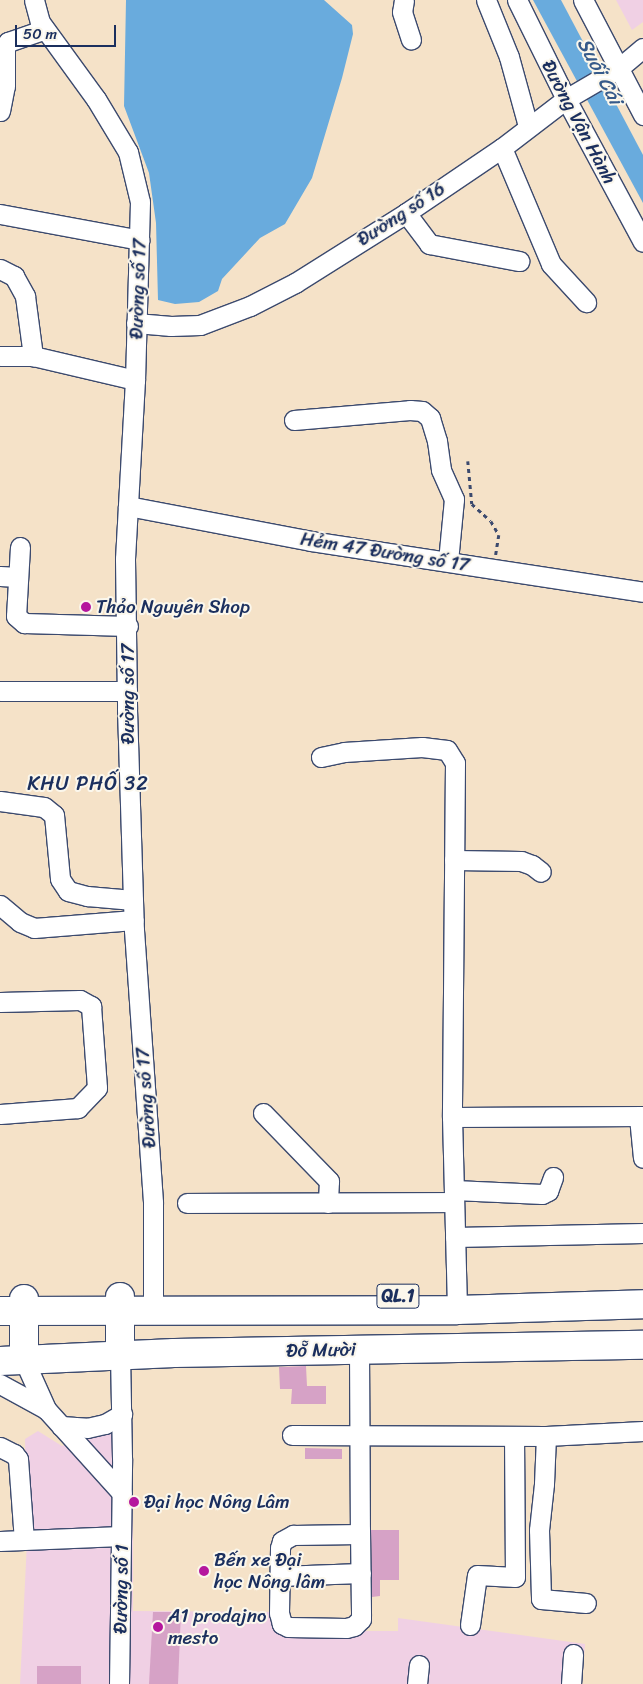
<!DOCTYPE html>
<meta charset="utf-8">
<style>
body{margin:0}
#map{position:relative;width:643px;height:1684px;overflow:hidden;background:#f5e2c8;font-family:Sriracha,sans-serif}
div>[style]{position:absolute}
.built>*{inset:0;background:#f0d0e4}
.water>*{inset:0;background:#69abdd}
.building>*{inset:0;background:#d6a2c6}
.path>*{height:2.5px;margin-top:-1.25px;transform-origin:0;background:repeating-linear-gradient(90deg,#3c4a6e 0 4px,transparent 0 8px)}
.roads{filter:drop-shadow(1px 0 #3c4a6e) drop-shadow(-1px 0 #3c4a6e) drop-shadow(0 1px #3c4a6e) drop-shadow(0 -1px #3c4a6e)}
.minor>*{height:19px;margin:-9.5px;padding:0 9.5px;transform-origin:9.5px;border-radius:9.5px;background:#fff}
.highway>*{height:28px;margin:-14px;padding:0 14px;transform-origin:14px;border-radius:14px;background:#fff}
.dots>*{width:14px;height:14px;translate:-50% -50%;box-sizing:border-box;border:2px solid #fbf7ec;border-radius:50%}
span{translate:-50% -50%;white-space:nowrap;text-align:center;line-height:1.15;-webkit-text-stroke:4px #fbf7ec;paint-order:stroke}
.shield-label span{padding:1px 4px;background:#fbf7ec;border:1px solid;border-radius:4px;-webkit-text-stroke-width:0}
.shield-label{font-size:18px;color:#1b2f5e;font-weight:700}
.street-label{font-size:19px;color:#1b2f5e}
.poi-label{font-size:19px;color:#1b2f5e}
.left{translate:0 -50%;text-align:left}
.water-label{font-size:20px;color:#365a8a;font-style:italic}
.neighbourhood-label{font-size:20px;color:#1b2f5e;letter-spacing:1px}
.scale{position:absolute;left:15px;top:25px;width:101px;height:22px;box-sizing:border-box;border:2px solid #1b2f5e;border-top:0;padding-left:6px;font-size:15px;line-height:18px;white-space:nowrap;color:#1b2f5e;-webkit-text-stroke:4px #fbf7ec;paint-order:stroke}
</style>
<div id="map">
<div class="built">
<div style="clip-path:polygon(616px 0,643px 0,643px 22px,632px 30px)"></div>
<div style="clip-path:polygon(133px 1422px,133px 1611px,274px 1612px,275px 1631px,398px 1631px,398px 1618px,585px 1644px,582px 1684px,20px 1684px,27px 1542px,25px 1439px,38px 1431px,62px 1446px)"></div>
</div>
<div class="water">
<div style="clip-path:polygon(126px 0,324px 0,352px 25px,353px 34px,342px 78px,312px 178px,285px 224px,260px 238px,222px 279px,218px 291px,199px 302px,175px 304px,158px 300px,156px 223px,149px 173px,124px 106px)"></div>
<div style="clip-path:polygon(533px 0,561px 0,643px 155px,643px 203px)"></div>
</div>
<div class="building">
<div style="clip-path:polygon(306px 1366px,307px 1386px,326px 1386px,326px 1404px,291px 1404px,292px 1389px,280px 1389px,279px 1367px)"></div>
<div style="clip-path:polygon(305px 1448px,342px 1449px,342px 1459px,305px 1459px)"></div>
<div style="clip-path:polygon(371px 1530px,399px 1530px,399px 1580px,380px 1580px,380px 1596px,372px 1597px)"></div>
<div style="clip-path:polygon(153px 1612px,181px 1612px,178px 1684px,149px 1684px)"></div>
<div style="clip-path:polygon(37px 1666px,81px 1666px,81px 1684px,37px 1684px)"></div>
</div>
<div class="path">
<div style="left:468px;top:461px;width:43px;rotate:84.7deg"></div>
<div style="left:472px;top:504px;width:25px;rotate:42deg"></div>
<div style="left:491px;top:521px;width:16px;rotate:60deg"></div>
<div style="left:499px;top:535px;width:20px;rotate:99deg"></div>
</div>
<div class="roads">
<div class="minor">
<div style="left:34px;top:0;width:23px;rotate:75deg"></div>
<div style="left:40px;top:22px;width:95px;rotate:54deg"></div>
<div style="left:96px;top:99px;width:62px;rotate:58.9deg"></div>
<div style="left:128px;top:152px;width:51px;rotate:76.5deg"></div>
<div style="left:140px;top:202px;width:178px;rotate:91.6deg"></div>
<div style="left:135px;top:380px;width:179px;rotate:93.2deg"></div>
<div style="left:125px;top:559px;width:150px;rotate:89.2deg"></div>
<div style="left:127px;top:709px;width:221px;rotate:88.2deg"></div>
<div style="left:134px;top:930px;width:274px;rotate:86deg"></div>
<div style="left:153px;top:1203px;width:94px;rotate:90deg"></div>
<div style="left:404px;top:0;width:12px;rotate:99deg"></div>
<div style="left:402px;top:12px;width:29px;rotate:72deg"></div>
<div style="left:486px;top:0;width:61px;rotate:68deg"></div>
<div style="left:509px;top:57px;width:72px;rotate:74.6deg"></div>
<div style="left:517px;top:0;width:110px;rotate:63.7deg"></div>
<div style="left:566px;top:99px;width:162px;rotate:61.7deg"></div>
<div style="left:583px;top:0;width:130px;rotate:62.4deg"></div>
<div style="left:0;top:111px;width:25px;rotate:-79deg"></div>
<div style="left:5px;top:86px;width:38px;rotate:-90deg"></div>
<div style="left:5px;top:48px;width:7px;rotate:-63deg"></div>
<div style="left:8px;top:42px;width:39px;rotate:-19deg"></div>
<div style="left:502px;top:148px;width:126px;rotate:67.1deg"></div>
<div style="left:551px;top:264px;width:52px;rotate:47.4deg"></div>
<div style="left:406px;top:213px;width:39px;rotate:53deg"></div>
<div style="left:429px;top:244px;width:92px;rotate:10.7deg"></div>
<div style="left:0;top:214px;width:142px;rotate:10.5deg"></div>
<div style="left:0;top:269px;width:16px;rotate:27deg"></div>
<div style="left:14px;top:276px;width:23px;rotate:61deg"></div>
<div style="left:25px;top:296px;width:61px;rotate:82.4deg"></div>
<div style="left:136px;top:323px;width:35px;rotate:5deg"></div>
<div style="left:171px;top:326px;width:29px;rotate:-2deg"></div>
<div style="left:200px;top:325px;width:53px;rotate:-20.8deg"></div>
<div style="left:250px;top:306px;width:51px;rotate:-27.1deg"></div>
<div style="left:295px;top:283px;width:131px;rotate:-32.2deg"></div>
<div style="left:406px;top:213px;width:116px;rotate:-34.1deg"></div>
<div style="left:502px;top:148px;width:81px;rotate:-37.4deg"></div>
<div style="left:566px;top:99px;width:61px;rotate:-30.3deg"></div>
<div style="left:619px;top:68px;width:31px;rotate:-40deg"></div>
<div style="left:0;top:356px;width:33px"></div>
<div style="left:33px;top:356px;width:105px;rotate:13.2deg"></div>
<div style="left:294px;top:420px;width:116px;rotate:-4.9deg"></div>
<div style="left:410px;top:410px;width:12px;rotate:5deg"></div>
<div style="left:422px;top:411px;width:11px;rotate:41deg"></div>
<div style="left:430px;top:418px;width:24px;rotate:73deg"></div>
<div style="left:437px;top:441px;width:29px;rotate:82deg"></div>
<div style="left:441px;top:470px;width:32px;rotate:66deg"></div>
<div style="left:454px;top:499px;width:62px;rotate:95.5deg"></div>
<div style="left:128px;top:506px;width:186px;rotate:10.8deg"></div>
<div style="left:311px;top:541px;width:336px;rotate:8.7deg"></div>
<div style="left:20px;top:547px;width:69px;rotate:93.3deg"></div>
<div style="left:16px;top:616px;width:11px;rotate:41deg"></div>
<div style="left:24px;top:623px;width:104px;rotate:1.7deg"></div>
<div style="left:0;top:576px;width:18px;rotate:3deg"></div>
<div style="left:0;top:691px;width:127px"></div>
<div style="left:321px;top:757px;width:24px;rotate:-12deg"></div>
<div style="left:344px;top:752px;width:78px;rotate:-3.7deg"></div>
<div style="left:422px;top:747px;width:25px;rotate:7deg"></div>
<div style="left:447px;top:750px;width:15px;rotate:58deg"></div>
<div style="left:455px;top:763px;width:354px;rotate:90.5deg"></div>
<div style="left:452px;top:1117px;width:193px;rotate:88.5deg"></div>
<div style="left:0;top:801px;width:44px;rotate:7.8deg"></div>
<div style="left:44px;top:807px;width:13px;rotate:39deg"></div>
<div style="left:54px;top:815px;width:64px;rotate:84.6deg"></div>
<div style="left:60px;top:879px;width:14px;rotate:56deg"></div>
<div style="left:68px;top:891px;width:20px;rotate:15deg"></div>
<div style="left:87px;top:896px;width:46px;rotate:5deg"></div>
<div style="left:454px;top:860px;width:67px;rotate:0.9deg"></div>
<div style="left:521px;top:861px;width:12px;rotate:20deg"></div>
<div style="left:532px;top:865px;width:11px;rotate:38deg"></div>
<div style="left:0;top:905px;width:26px;rotate:40deg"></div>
<div style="left:20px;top:922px;width:15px;rotate:23deg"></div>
<div style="left:34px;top:928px;width:100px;rotate:-4.6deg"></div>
<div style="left:0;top:1002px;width:80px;rotate:-1.4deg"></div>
<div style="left:80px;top:1000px;width:13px;rotate:29deg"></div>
<div style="left:91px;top:1006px;width:82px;rotate:85.8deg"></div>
<div style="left:97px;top:1088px;width:28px;rotate:134deg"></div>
<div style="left:78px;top:1108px;width:78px;rotate:175.6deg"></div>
<div style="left:263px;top:1113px;width:95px;rotate:45.9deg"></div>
<div style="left:329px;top:1181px;width:22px;rotate:93deg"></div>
<div style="left:452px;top:1117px;width:191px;rotate:-0.3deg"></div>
<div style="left:639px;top:1117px;width:41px;rotate:84.4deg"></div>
<div style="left:454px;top:1190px;width:88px;rotate:2.6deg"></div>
<div style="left:542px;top:1194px;width:7px;rotate:-27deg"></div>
<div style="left:548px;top:1191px;width:15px;rotate:-70deg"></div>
<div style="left:187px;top:1203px;width:267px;rotate:-0.2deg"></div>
<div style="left:455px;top:1237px;width:188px;rotate:-1.2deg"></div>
<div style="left:359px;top:1349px;width:181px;rotate:89.7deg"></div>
<div style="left:360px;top:1530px;width:86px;rotate:89.3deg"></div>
<div style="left:361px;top:1616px;width:3px;rotate:90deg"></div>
<div style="left:361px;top:1619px;width:10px;rotate:135deg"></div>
<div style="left:354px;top:1626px;width:8px;rotate:166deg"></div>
<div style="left:346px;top:1628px;width:58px;rotate:-179deg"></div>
<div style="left:288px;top:1627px;width:7px;rotate:-153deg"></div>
<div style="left:282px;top:1624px;width:11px;rotate:-105deg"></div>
<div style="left:279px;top:1613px;width:65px;rotate:-89.1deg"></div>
<div style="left:280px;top:1548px;width:7px;rotate:-74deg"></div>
<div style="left:282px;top:1541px;width:13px;rotate:-29deg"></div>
<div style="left:293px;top:1535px;width:67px;rotate:-0.9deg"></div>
<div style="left:24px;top:1360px;width:54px;rotate:65.8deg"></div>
<div style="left:46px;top:1409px;width:113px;rotate:47.9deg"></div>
<div style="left:0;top:1384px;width:52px;rotate:28.5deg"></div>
<div style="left:61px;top:1426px;width:26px;rotate:4deg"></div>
<div style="left:87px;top:1428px;width:18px;rotate:-13deg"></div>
<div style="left:105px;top:1424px;width:20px;rotate:-30deg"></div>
<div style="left:292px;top:1435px;width:254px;rotate:0.2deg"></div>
<div style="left:546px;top:1436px;width:97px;rotate:-3deg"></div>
<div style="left:546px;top:1436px;width:48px;rotate:92.4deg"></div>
<div style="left:544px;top:1484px;width:46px;rotate:96.2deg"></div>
<div style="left:539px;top:1530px;width:69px;rotate:88.3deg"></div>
<div style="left:541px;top:1599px;width:45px;rotate:5.1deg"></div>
<div style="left:0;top:1447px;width:16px;rotate:27deg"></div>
<div style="left:14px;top:1454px;width:6px;rotate:51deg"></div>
<div style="left:18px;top:1459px;width:81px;rotate:85.8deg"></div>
<div style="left:0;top:1541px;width:121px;rotate:-2.4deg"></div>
<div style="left:279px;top:1576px;width:82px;rotate:-2.1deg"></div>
<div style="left:470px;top:1625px;width:50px;rotate:-82deg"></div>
<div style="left:477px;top:1575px;width:38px;rotate:3deg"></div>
<div style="left:515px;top:1577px;width:141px;rotate:-90.4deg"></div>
<div style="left:119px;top:1684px;width:226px;rotate:-89.2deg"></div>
<div style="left:122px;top:1458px;width:103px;rotate:-91.1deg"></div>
<div style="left:417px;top:1684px;width:19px;rotate:-84deg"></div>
<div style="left:571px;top:1684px;width:30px;rotate:-86deg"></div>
</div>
<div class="highway">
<div style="left:0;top:1311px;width:457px;rotate:-0.1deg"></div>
<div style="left:457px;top:1310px;width:186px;rotate:-1.8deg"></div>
<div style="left:120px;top:1355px;width:58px;rotate:-90deg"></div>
<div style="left:24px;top:1360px;width:61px;rotate:-90deg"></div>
<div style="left:0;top:1361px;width:174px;rotate:-2.6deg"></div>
<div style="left:174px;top:1353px;width:469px;rotate:-1deg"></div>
</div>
</div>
<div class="dots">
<div style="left:86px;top:607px;background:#b5179e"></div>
<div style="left:134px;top:1502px;background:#b5179e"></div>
<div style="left:204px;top:1571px;background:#b5179e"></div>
<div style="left:158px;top:1627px;background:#b5179e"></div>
</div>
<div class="shield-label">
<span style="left:398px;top:1296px">QL.1</span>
</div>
<div class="street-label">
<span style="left:579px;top:122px;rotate:62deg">Đường Vận Hành</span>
<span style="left:401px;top:214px;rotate:-33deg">Đường số 16</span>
<span style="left:138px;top:289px;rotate:-88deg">Đường số 17</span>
<span style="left:385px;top:552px;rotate:9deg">Hẻm 47 Đường số 17</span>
<span style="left:128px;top:694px;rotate:-90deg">Đường số 17</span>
<span style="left:146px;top:1098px;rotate:-94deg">Đường số 17</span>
<span style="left:321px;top:1350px;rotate:-1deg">Đỗ Mười</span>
<span style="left:121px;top:1589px;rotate:-89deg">Đường số 1</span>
</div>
<div class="poi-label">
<span class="left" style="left:96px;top:607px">Thảo Nguyên Shop</span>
<span class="left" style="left:144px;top:1502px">Đại học Nông Lâm</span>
<span class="left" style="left:214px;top:1571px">Bến xe Đại<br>học Nông lâm</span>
<span class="left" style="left:168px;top:1627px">A1 prodajno<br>mesto</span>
</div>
<div class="water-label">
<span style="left:600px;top:71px;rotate:62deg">Suối Cái</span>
</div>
<div class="neighbourhood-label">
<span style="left:88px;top:783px">KHU PHỐ 32</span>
</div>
<div class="scale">50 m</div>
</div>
